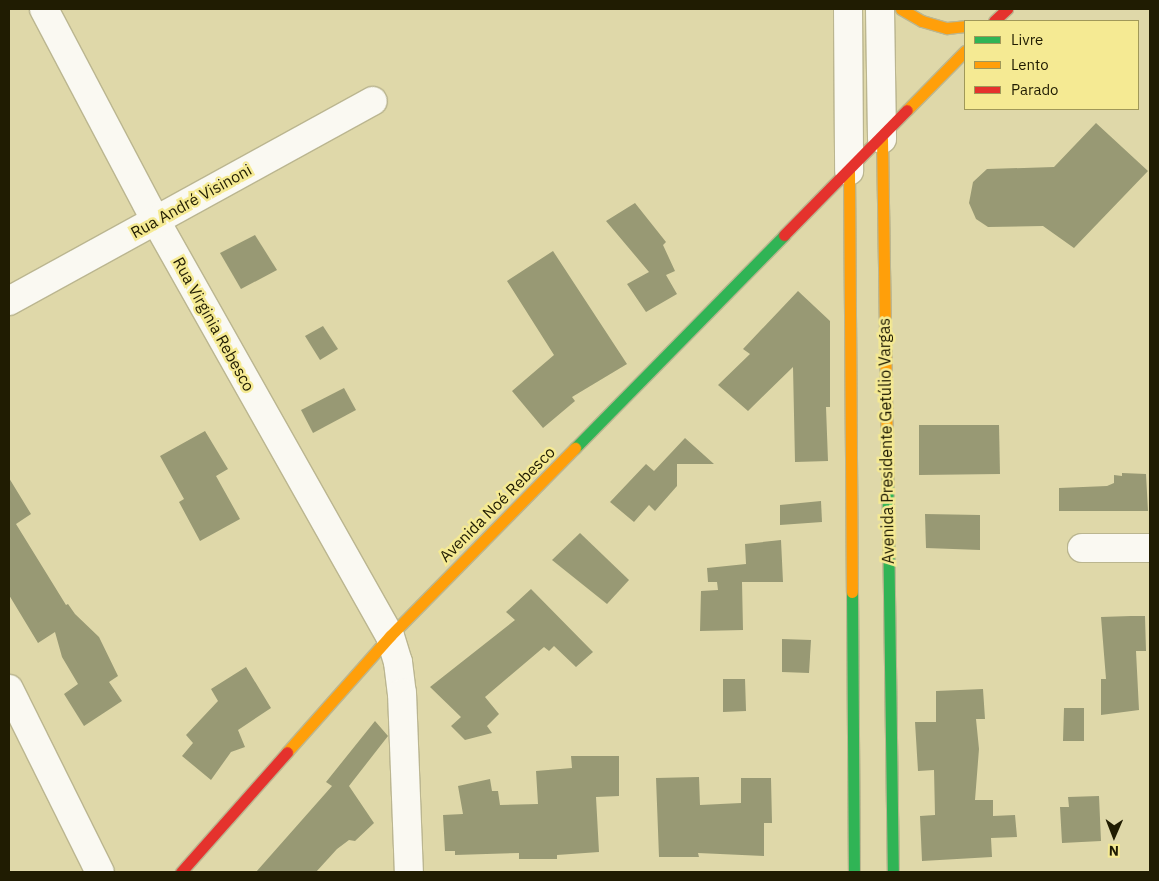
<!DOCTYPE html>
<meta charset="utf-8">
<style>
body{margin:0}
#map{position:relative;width:1159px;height:881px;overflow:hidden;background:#dfd8a9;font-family:"IBM Plex Sans",sans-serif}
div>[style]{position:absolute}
.building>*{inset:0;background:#989974}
.roads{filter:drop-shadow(1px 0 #bbb690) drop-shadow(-1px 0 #bbb690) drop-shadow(0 1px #bbb690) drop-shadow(0 -1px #bbb690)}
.street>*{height:28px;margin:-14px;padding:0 14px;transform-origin:14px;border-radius:14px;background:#faf9f2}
.fast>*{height:11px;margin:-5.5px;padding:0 5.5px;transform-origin:5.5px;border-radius:5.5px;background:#30b455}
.slow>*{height:11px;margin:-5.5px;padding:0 5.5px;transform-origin:5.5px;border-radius:5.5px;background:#ff9f0a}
.jam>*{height:11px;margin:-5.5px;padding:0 5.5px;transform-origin:5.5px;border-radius:5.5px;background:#e5322d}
span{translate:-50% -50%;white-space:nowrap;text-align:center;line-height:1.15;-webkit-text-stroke:5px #f5ea93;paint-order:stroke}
.street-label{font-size:16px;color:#201c02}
.frame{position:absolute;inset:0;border:10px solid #201c02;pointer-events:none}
.legend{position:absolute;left:964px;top:20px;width:175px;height:90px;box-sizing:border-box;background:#f5ea93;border:1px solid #a09859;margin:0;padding:6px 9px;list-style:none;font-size:15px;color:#201c02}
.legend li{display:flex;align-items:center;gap:10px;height:25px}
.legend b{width:25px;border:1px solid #a09859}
.north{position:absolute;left:1089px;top:811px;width:50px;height:50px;-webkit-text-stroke:4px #f5ea93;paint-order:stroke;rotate:181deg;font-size:14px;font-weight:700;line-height:20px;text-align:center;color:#201c02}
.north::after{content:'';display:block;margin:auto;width:18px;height:22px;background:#201c02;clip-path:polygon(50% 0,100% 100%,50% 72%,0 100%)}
</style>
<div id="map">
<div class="building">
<div style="clip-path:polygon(1096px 123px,1148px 171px,1074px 248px,1043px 226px,988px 227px,976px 219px,969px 203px,973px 182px,987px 169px,1054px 167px)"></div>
<div style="clip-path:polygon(635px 203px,666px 242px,663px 245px,675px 271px,666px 275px,677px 294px,646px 312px,627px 284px,649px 272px,606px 221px)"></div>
<div style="clip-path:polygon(255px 235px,277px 270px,241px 289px,220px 253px)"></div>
<div style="clip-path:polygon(553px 251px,627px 364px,572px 397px,575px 401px,543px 428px,512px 391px,554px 355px,507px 281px)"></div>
<div style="clip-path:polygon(798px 291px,830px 321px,830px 407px,826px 407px,828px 461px,795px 462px,793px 367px,748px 411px,718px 385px,750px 354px,743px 349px)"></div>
<div style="clip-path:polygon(323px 326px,338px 349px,320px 360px,305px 336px)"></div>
<div style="clip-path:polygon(344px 388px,356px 410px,313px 433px,301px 410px)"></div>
<div style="clip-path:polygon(919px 425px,999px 425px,1000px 474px,919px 475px)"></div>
<div style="clip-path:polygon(205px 431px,228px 469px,216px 476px,240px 519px,200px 541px,179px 502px,184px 499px,160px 456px)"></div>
<div style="clip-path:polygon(685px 438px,714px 464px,677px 464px,677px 486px,655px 511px,649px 505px,634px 522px,610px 502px,646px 464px,654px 471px)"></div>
<div style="clip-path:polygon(1122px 473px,1146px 474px,1148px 511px,1059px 511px,1059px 488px,1107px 486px,1114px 483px,1114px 475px,1122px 476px)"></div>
<div style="clip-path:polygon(9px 478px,31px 514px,16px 524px,66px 605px,68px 604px,75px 614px,99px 637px,118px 676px,109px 682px,122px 701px,84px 726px,64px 694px,78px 684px,62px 657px,55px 632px,38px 643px,9px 595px)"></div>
<div style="clip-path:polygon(821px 501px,822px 522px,780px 525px,780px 505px)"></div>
<div style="clip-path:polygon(925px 514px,980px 515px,980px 550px,926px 548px)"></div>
<div style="clip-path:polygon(580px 533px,629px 580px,607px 604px,552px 560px)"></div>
<div style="clip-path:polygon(781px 540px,783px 582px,742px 582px,743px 630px,700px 631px,701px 591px,718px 590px,717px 582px,708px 582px,707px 568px,746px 564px,745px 544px)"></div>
<div style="clip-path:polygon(531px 589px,593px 652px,576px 667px,554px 646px,549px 651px,544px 647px,485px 697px,499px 714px,487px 726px,492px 733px,465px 740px,451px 726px,461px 717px,430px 687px,515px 620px,506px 612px)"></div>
<div style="clip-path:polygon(1131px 616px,1145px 616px,1146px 651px,1136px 651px,1139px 710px,1101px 715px,1101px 679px,1106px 679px,1101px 617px)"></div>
<div style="clip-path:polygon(782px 639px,811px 640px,809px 673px,782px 672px)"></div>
<div style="clip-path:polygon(246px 667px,271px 708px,238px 730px,245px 747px,231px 752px,211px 780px,182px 756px,193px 743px,186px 735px,218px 701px,211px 689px)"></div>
<div style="clip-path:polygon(723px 679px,745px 679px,746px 711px,723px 712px)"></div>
<div style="clip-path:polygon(983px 689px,985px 719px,976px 719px,979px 749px,975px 800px,993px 800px,993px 816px,1015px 815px,1017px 837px,991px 838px,992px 857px,922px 861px,920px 816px,935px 815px,934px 770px,918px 771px,915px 722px,936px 722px,936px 691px)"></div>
<div style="clip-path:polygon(1064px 708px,1084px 708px,1084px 741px,1063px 741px)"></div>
<div style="clip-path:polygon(375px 721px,388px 736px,349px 786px,374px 823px,355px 841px,349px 840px,337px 849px,316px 872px,256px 872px,332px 786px,326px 782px)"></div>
<div style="clip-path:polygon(571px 756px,619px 756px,619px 796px,596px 797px,599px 852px,557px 855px,557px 859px,519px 859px,519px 853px,455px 855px,455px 851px,445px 851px,443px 815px,463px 814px,458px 786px,490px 779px,492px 791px,498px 791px,500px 805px,538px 804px,536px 771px,572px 768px)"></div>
<div style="clip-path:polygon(699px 777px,700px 805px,741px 803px,741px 778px,771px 778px,772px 823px,764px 823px,764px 856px,698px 853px,699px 857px,659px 857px,656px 778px)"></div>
<div style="clip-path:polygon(1099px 796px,1101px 841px,1062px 843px,1060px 807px,1069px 807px,1068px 797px)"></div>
</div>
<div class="roads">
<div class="street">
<div style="left:44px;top:9px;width:240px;rotate:62.2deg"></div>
<div style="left:156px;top:221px;width:476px;rotate:60.6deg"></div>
<div style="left:390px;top:636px;width:27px;rotate:73deg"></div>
<div style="left:398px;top:662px;width:31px;rotate:83deg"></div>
<div style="left:402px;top:693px;width:179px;rotate:87.8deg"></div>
<div style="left:848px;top:9px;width:162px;rotate:89.6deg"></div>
<div style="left:880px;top:9px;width:130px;rotate:89.1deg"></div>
<div style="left:9px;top:301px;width:415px;rotate:-28.8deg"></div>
<div style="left:1082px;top:548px;width:68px"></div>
<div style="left:9px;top:689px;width:204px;rotate:63.6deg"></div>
</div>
<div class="fast">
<div style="left:575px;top:448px;width:298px;rotate:-45.5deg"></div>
<div style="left:887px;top:451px;width:421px;rotate:89.2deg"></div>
<div style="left:852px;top:592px;width:280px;rotate:89.6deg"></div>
</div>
<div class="slow">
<div style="left:901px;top:9px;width:24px;rotate:30deg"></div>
<div style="left:922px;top:21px;width:26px;rotate:16deg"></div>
<div style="left:947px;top:28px;width:18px;rotate:-6deg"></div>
<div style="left:907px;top:110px;width:83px;rotate:-45.5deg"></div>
<div style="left:882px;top:139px;width:312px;rotate:89.1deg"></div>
<div style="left:849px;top:171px;width:421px;rotate:89.6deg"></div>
<div style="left:287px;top:752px;width:155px;rotate:-48.4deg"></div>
<div style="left:390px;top:636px;width:264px;rotate:-45.5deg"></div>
</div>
<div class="jam">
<div style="left:994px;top:21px;width:18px;rotate:-43deg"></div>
<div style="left:784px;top:235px;width:175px;rotate:-45.5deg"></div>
<div style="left:181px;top:872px;width:160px;rotate:-48.5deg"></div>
</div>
</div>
<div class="street-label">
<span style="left:191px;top:201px;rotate:-29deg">Rua André Visinoni</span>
<span style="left:214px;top:324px;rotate:61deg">Rua Virginia Rebesco</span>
<span style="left:886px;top:441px;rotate:-91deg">Avenida Presidente Getúlio Vargas</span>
<span style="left:497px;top:504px;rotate:-45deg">Avenida Noé Rebesco</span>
</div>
<div class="frame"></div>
<ul class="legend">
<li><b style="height:6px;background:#30b455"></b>Livre</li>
<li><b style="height:6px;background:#ff9f0a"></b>Lento</li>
<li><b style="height:6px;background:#e5322d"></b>Parado</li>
</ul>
<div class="north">N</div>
</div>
